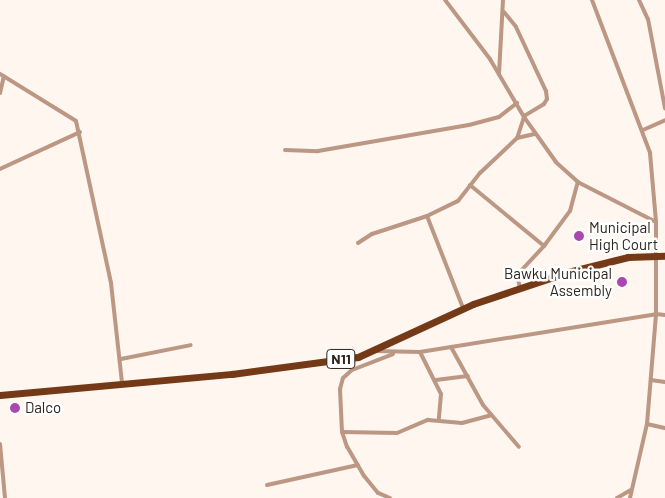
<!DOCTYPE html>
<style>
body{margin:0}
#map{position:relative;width:665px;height:498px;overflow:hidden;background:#fef6ef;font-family:Barlow,sans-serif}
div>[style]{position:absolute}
.minor>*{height:4px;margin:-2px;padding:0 2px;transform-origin:2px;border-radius:2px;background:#bb9784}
.trunk>*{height:7px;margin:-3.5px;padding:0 3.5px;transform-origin:3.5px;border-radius:3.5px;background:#743a17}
.dots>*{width:14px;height:14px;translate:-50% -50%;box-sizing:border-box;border:2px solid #fff;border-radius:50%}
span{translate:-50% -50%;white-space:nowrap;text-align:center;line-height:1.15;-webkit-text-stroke:5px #fff;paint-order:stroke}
.shield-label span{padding:1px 4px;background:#fff;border:1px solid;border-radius:4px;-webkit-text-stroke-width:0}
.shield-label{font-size:14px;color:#2c251e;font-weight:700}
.poi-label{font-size:15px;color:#2c251e}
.left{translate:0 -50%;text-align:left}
.right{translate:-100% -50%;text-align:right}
</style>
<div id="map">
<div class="minor">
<div style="left:592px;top:0;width:164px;rotate:69.2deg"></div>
<div style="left:650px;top:153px;width:69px;rotate:85deg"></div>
<div style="left:639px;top:0;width:21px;rotate:65deg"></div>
<div style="left:648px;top:19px;width:91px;rotate:79.2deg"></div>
<div style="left:504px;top:12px;width:19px;rotate:51deg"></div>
<div style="left:516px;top:27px;width:71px;rotate:64.9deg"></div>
<div style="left:546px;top:91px;width:8px;rotate:83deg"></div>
<div style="left:547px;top:99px;width:6px;rotate:121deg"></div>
<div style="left:544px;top:104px;width:23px;rotate:149deg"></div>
<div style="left:0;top:74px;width:89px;rotate:31.7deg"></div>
<div style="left:76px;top:121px;width:166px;rotate:77.8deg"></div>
<div style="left:111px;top:283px;width:101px;rotate:83.7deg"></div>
<div style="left:499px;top:74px;width:74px;rotate:-86.9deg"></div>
<div style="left:0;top:93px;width:17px;rotate:-77deg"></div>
<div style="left:524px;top:117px;width:22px;rotate:108deg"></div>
<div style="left:517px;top:138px;width:18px;rotate:-13deg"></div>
<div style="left:643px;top:130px;width:24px;rotate:-24deg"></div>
<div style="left:285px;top:150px;width:33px;rotate:2deg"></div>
<div style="left:318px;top:151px;width:153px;rotate:-9.8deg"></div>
<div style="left:469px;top:125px;width:31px;rotate:-15deg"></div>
<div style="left:499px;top:117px;width:23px;rotate:-38deg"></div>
<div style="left:0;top:169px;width:88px;rotate:-24.8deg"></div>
<div style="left:470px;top:185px;width:96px;rotate:39.5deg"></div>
<div style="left:427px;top:216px;width:99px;rotate:68.6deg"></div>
<div style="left:358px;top:243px;width:17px;rotate:-33deg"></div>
<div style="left:372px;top:234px;width:58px;rotate:-18.1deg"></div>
<div style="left:427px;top:216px;width:34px;rotate:-26deg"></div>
<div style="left:458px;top:201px;width:36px;rotate:-52deg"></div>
<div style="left:480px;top:173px;width:51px;rotate:-43.4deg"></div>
<div style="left:520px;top:288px;width:13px;rotate:-103deg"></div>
<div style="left:517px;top:275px;width:40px;rotate:-47deg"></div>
<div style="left:544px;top:246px;width:44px;rotate:-53.4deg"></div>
<div style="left:570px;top:211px;width:30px;rotate:-75deg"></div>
<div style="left:451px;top:347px;width:66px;rotate:61.1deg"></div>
<div style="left:483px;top:405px;width:55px;rotate:49.4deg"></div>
<div style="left:375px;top:351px;width:45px;rotate:1.3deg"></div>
<div style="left:420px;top:352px;width:239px;rotate:-9.1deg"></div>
<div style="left:656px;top:314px;width:92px;rotate:-90deg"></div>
<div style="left:656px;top:222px;width:88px;rotate:-152.9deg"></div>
<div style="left:578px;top:182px;width:30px;rotate:-138deg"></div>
<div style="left:556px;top:162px;width:55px;rotate:-125.4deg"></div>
<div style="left:524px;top:117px;width:67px;rotate:-120.4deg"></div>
<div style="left:490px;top:59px;width:74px;rotate:-127.3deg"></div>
<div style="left:420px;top:352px;width:47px;rotate:63.4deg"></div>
<div style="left:441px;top:394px;width:25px;rotate:95deg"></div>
<div style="left:121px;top:359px;width:71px;rotate:-11.3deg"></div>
<div style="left:436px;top:380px;width:32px;rotate:-7deg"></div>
<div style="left:651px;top:380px;width:14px;rotate:8deg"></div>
<div style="left:647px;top:424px;width:18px;rotate:13deg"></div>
<div style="left:342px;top:432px;width:55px;rotate:1deg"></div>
<div style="left:397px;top:433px;width:34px;rotate:-23deg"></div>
<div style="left:428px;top:420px;width:34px;rotate:5deg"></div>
<div style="left:462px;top:423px;width:30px;rotate:-15deg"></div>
<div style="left:0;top:444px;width:54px;rotate:84.7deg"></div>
<div style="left:267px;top:485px;width:93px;rotate:-12.4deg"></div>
<div style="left:390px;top:498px;width:13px;rotate:-157deg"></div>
<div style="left:378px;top:493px;width:22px;rotate:-129deg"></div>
<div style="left:364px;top:476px;width:34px;rotate:-120deg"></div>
<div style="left:347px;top:447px;width:16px;rotate:-108deg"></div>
<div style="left:342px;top:432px;width:43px;rotate:-92.7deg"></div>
<div style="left:340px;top:389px;width:11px;rotate:-75deg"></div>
<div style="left:343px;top:378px;width:12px;rotate:-42deg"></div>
<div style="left:352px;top:370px;width:44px;rotate:-21.3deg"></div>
<div style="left:617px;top:498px;width:16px;rotate:-30deg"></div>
<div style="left:630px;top:498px;width:76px;rotate:-77.1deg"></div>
<div style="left:647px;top:424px;width:110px;rotate:-85.3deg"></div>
<div style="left:656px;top:314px;width:9px;rotate:6deg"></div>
</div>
<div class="trunk">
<div style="left:0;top:395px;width:233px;rotate:-5.2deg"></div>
<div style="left:232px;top:374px;width:127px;rotate:-7.7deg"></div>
<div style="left:358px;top:357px;width:127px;rotate:-24.7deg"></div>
<div style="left:473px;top:304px;width:100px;rotate:-18.6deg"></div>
<div style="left:568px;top:272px;width:62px;rotate:-14deg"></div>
<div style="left:628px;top:257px;width:37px;rotate:-2deg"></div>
</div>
<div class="dots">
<div style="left:579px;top:236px;background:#aa48b0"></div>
<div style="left:622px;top:282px;background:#aa48b0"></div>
<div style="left:15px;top:408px;background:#aa48b0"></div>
</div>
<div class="shield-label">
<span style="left:341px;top:359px">N11</span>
</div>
<div class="poi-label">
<span class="left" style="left:589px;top:236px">Municipal<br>High Court</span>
<span class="right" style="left:612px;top:282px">Bawku Municipal<br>Assembly</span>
<span class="left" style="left:25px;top:408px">Dalco</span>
</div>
</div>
